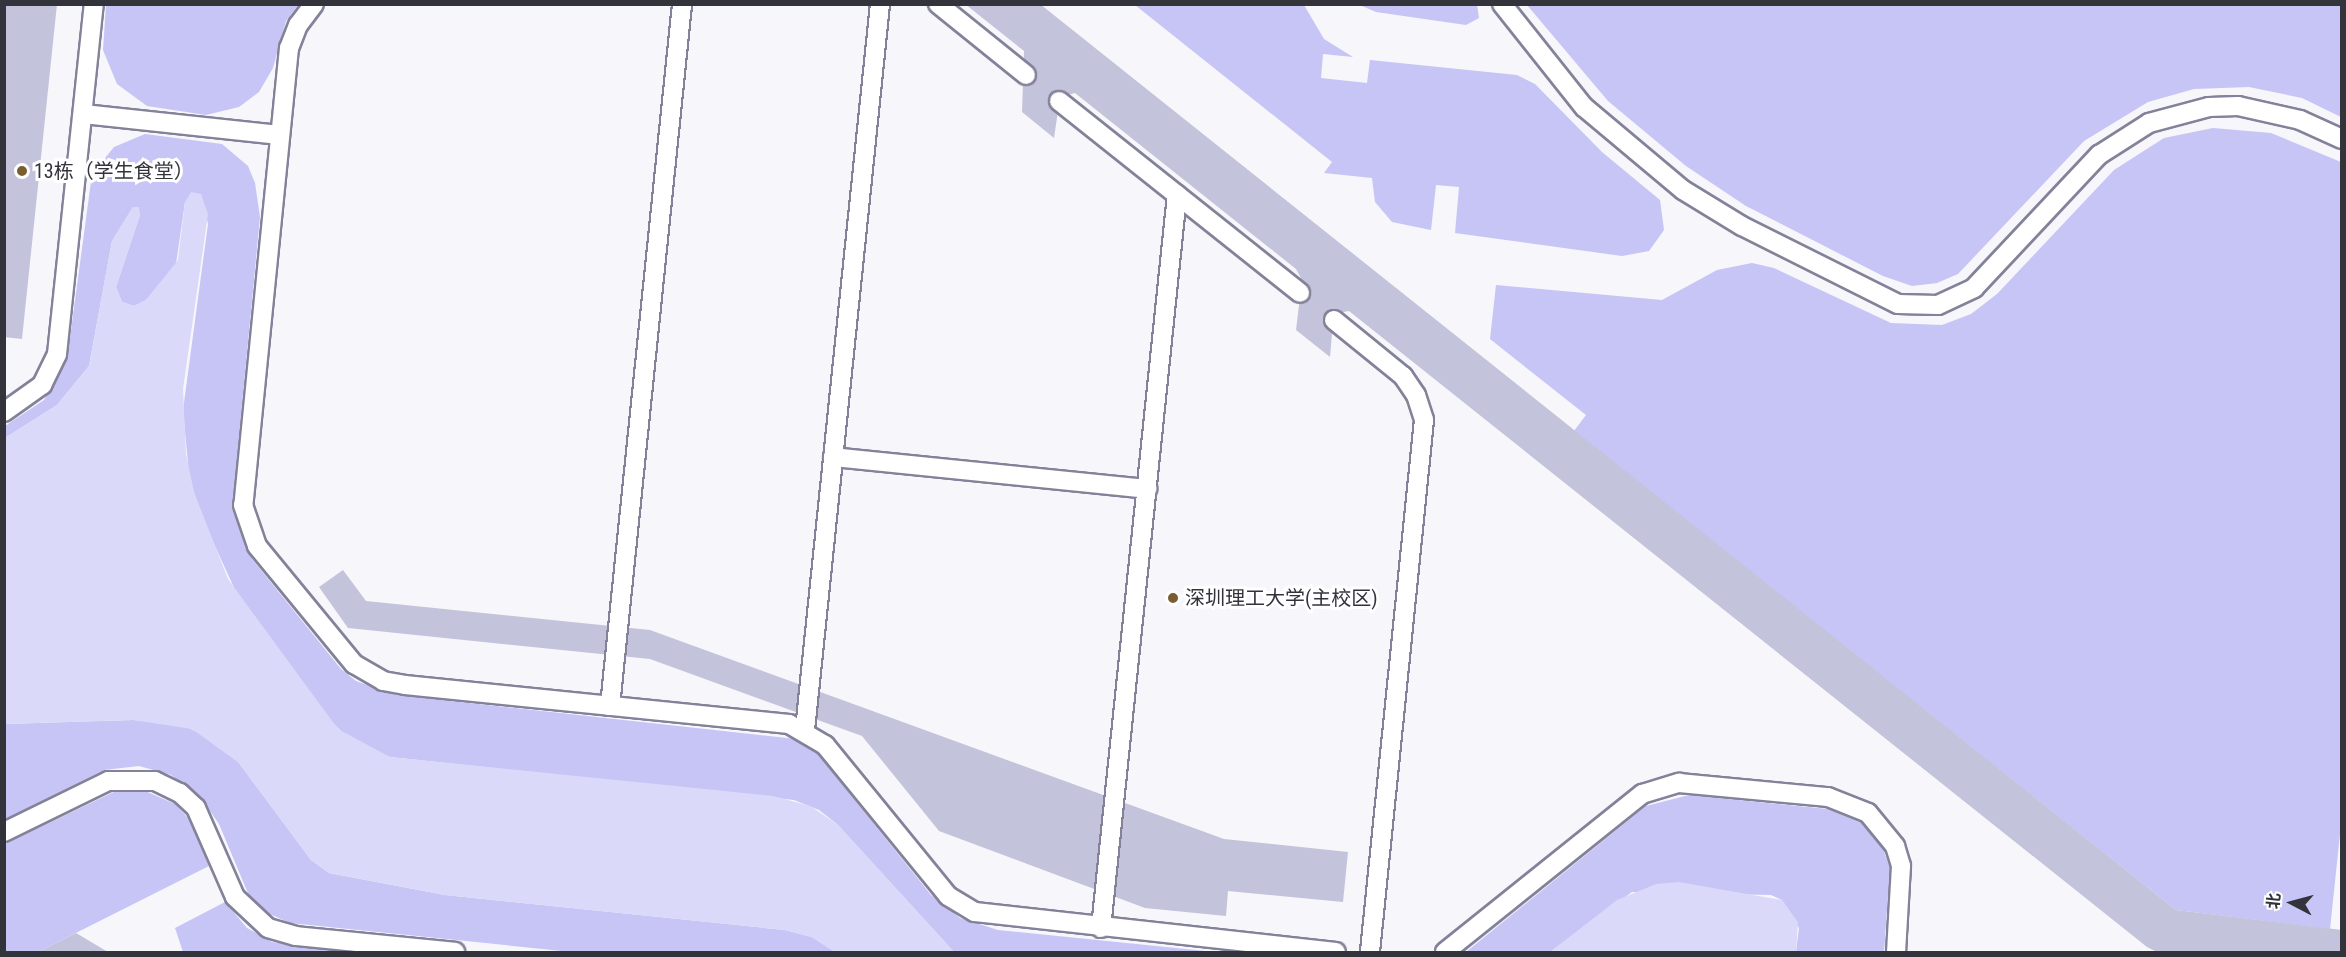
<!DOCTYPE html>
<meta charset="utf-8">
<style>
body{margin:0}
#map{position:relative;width:2346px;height:957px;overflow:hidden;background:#f6f6fb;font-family:"Roboto Condensed","Noto Sans SC",sans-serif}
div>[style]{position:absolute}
.green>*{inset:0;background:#c7c4f6}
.water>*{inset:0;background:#dad9f9}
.building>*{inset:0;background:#c3c3db}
.roads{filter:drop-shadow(2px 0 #838299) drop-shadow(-2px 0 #838299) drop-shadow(0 2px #838299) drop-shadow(0 -2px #838299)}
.lane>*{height:18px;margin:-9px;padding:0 9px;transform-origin:9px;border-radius:9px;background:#fff}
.dots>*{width:16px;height:16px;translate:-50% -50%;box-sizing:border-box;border:3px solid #fff;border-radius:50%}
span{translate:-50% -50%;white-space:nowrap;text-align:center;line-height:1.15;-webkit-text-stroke:6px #fff;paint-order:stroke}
.poi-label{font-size:20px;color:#33333c}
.left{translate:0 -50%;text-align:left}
.frame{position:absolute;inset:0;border:6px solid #33333c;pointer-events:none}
.north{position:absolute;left:2262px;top:873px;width:60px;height:60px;-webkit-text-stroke:4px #fff;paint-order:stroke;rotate:276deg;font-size:16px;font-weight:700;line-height:24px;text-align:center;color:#33333c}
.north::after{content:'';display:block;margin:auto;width:21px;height:27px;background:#33333c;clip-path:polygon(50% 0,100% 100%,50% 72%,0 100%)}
</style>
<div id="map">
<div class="green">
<div style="clip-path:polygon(1477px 4px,1479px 18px,1466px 25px,1376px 12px,1360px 5px)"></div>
<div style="clip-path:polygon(106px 5px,106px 4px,298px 5px,286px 21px,273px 68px,259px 92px,239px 107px,206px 115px,147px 106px,117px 84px,103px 50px)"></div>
<div style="clip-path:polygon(1135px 5px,1304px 5px,1324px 39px,1353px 57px,1323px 54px,1321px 78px,1367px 83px,1370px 60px,1517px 75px,1535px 84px,1602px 152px,1660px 200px,1664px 230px,1649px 251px,1622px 256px,1455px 233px,1459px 187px,1436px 185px,1431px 230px,1392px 222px,1375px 202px,1372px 178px,1324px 173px,1332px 162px)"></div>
<div style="clip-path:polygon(1527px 5px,2341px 5px,2341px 117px,2302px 98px,2249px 87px,2194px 89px,2148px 102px,2084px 141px,1958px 274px,1937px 283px,1912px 286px,1883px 276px,1746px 206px,1686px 166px,1608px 101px)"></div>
<div style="clip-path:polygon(2213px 128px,2271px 133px,2341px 162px,2342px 815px,2330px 929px,2176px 910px,1574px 431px,1586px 415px,1490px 339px,1496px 285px,1662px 300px,1717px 270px,1752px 263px,1774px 268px,1891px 323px,1942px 325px,1971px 314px,1997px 294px,2114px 170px,2164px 138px)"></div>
<div style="clip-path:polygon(145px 134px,222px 144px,248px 166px,255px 183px,260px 217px,232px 509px,252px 559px,341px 669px,356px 681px,396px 695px,796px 739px,817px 753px,931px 895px,960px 918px,998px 930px,1215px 952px,954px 952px,837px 824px,819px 810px,794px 800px,390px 757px,351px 740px,328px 719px,236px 592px,199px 511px,189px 474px,183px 410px,208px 224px,201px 194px,185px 202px,176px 264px,146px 300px,134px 306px,122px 302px,116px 287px,140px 215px,133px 207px,112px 241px,89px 366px,57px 405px,5px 438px,5px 426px,44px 400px,67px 360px,92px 174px,114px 147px)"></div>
<div style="clip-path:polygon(133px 720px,183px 725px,215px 741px,239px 763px,311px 860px,329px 873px,445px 895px,785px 930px,812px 937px,835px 952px,572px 952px,290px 923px,263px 911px,250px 898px,219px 824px,199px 795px,171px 775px,139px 766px,104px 770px,5px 819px,5px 724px)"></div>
<div style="clip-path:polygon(118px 790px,143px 790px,175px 804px,190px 820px,209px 866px,38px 952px,5px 952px,5px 844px)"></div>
<div style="clip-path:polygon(1689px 795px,1828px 809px,1862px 823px,1881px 843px,1890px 868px,1884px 952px,1796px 952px,1799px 928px,1782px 900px,1771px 895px,1632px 892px,1550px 952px,1466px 952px,1646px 806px)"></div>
<div style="clip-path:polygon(225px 902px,247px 928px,272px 942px,344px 952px,183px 952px,175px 928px)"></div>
</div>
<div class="water">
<div style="clip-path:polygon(191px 192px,201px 194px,208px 214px,183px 389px,186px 454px,194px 492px,228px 579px,338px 729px,390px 757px,773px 796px,810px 806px,837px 824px,954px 952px,835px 952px,812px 937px,785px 930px,445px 895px,329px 873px,311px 860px,239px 763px,192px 729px,133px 720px,5px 724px,5px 438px,57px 405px,89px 366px,112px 241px,133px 207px,139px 207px,140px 215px,116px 287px,122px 302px,134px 306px,146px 300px,178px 260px,185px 202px)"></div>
<div style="clip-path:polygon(1679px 882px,1782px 900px,1798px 922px,1796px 952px,1550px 952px,1617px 900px,1656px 884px)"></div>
</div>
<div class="building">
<div style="clip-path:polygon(4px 4px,57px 4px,22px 339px,4px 337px)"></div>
<div style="clip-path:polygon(965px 4px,1040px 4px,2176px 910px,2342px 930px,2342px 952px,2157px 952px,2147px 947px,1349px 311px,1338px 313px,1333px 322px,1330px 357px,1296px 330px,1302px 280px,1296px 269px,1075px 93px,1060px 97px,1054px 138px,1022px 112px,1024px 51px)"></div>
<div style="clip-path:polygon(343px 570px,366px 601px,650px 630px,1224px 839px,1348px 852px,1343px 902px,1228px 891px,1226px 916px,1145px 908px,939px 831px,862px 736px,650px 659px,348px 628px,319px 587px)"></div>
<div style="clip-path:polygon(76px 933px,108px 952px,38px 952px)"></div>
</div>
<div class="roads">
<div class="lane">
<div style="left:314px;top:4px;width:26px;rotate:127deg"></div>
<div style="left:298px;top:25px;width:25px;rotate:111deg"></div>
<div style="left:289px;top:48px;width:459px;rotate:95.7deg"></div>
<div style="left:243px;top:505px;width:43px;rotate:71.1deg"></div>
<div style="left:257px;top:546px;width:153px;rotate:50.6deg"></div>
<div style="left:354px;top:664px;width:34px;rotate:30deg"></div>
<div style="left:383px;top:681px;width:22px;rotate:10deg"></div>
<div style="left:405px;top:685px;width:386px;rotate:5.8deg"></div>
<div style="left:789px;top:724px;width:42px;rotate:30.3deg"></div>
<div style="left:825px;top:745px;width:195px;rotate:50.8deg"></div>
<div style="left:948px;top:896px;width:31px;rotate:31deg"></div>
<div style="left:975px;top:912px;width:363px;rotate:6.3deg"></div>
<div style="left:938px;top:4px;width:113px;rotate:38.9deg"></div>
<div style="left:1502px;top:4px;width:132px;rotate:51.5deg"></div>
<div style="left:1584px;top:107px;width:129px;rotate:40deg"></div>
<div style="left:1683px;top:190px;width:69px;rotate:31.4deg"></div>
<div style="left:1742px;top:226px;width:174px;rotate:26.6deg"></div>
<div style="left:1898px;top:304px;width:40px;rotate:1.4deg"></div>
<div style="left:1938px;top:305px;width:40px;rotate:-25deg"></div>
<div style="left:1974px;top:288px;width:183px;rotate:-46.8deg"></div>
<div style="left:2099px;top:155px;width:59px;rotate:-32.6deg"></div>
<div style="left:2149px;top:123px;width:62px;rotate:-14.9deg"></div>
<div style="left:2209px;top:107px;width:29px;rotate:-2deg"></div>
<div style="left:2238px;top:106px;width:64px;rotate:12.7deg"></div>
<div style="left:2300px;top:120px;width:46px;rotate:24.3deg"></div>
<div style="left:1059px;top:101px;width:308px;rotate:38.5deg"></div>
<div style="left:83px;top:114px;width:198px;rotate:6.1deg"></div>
<div style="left:1334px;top:320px;width:89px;rotate:39.1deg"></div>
<div style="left:1403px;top:376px;width:23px;rotate:56deg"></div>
<div style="left:1416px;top:395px;width:26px;rotate:72deg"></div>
<div style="left:1424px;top:420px;width:535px;rotate:95.8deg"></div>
<div style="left:4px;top:412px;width:47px;rotate:-35.4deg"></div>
<div style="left:42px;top:385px;width:34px;rotate:-64deg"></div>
<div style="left:57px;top:354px;width:352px;rotate:-84deg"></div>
<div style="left:833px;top:457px;width:316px;rotate:5.8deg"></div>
<div style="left:610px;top:706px;width:706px;rotate:-84.14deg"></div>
<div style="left:805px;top:730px;width:730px;rotate:-84.1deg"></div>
<div style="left:4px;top:832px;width:116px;rotate:-26.1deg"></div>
<div style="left:108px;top:781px;width:47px"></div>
<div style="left:155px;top:781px;width:28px;rotate:26deg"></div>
<div style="left:180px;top:793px;width:22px;rotate:43deg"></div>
<div style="left:196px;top:808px;width:97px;rotate:66.3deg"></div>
<div style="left:235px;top:897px;width:45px;rotate:43.2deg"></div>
<div style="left:268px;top:928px;width:29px;rotate:16deg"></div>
<div style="left:296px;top:936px;width:160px;rotate:5.7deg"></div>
<div style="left:1101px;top:928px;width:737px;rotate:-84.08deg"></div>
<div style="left:1445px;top:952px;width:253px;rotate:-38.7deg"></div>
<div style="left:1642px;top:794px;width:39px;rotate:-17deg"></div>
<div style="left:1679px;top:783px;width:150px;rotate:5.4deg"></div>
<div style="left:1828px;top:797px;width:43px;rotate:21.8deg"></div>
<div style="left:1868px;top:813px;width:43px;rotate:50.7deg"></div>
<div style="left:1895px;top:846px;width:21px;rotate:73deg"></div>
<div style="left:1901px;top:866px;width:86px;rotate:93.3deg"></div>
</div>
</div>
<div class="dots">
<div style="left:22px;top:171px;background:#7a5d31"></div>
<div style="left:1173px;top:598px;background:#7a5d31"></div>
</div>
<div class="poi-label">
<span class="left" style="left:34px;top:171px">13栋（学生食堂）</span>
<span class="left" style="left:1185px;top:598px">深圳理工大学(主校区)</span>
</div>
<div class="frame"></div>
<div class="north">北</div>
</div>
